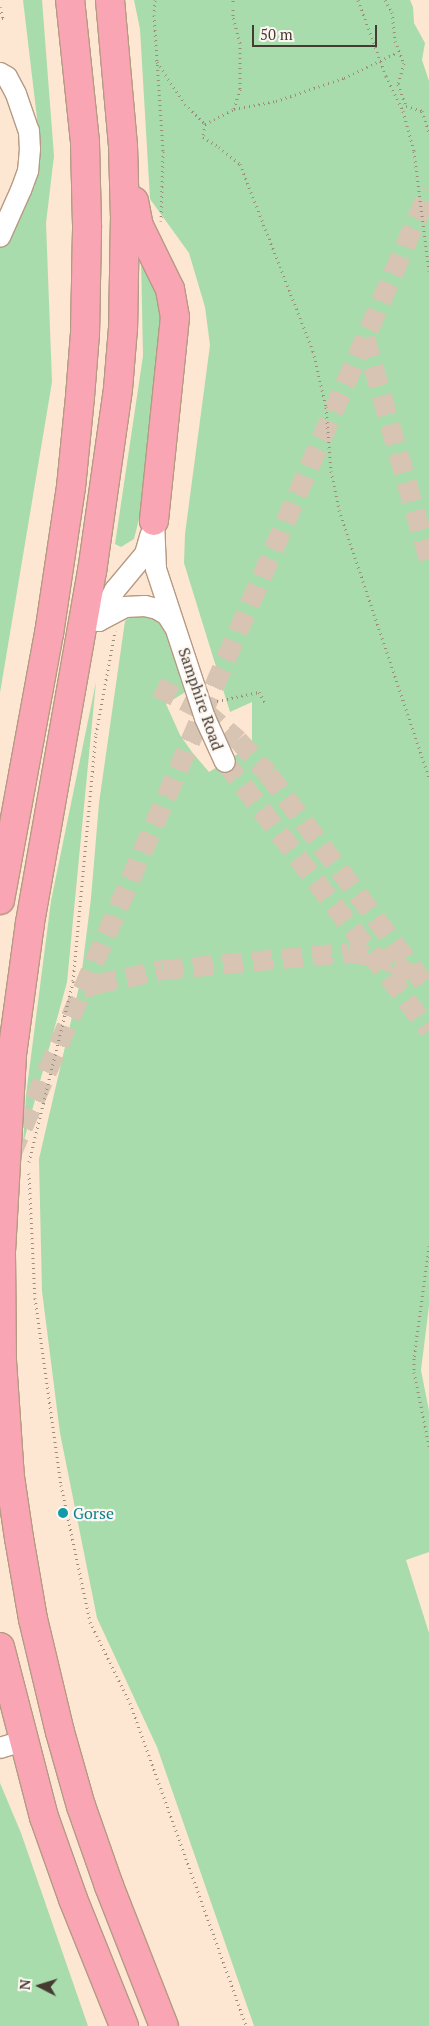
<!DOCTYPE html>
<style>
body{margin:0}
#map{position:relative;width:429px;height:2026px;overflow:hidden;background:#fde6d2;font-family:"PT Serif",serif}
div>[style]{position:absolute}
.green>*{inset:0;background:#a8dcac}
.minor-tunnel>*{height:20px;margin-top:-10px;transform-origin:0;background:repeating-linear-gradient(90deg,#d8c4b2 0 20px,transparent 0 30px)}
.path>*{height:3px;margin-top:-1.5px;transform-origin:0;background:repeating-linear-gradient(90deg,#9d8c7d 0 1px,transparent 0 5px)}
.roads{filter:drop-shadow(1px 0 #b59a83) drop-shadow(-1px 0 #b59a83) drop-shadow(0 1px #b59a83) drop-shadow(0 -1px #b59a83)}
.minor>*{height:20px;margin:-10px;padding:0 10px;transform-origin:10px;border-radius:10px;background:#fff}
.highway>*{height:28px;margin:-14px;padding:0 14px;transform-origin:14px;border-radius:14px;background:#faa5b3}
.dots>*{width:14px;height:14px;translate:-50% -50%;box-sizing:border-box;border:2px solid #fdf7f2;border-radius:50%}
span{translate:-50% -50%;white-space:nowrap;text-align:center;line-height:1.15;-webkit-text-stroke:4.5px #fdf7f2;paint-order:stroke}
.street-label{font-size:16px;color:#463b31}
.culture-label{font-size:16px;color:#0d838f}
.left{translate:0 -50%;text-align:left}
.north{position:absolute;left:15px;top:1961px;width:50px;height:50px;-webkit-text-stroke:4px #fdf7f2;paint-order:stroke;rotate:275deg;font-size:14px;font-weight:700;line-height:20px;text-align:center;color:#463b31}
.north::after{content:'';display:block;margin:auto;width:18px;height:22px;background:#463b31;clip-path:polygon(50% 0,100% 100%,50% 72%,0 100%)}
.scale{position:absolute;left:252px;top:25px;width:125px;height:22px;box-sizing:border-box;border:2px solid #463b31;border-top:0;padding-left:6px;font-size:15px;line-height:18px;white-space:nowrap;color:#463b31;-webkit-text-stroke:4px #fdf7f2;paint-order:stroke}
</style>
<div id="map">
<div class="green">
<div style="clip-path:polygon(23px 0,42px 0,54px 156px,46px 223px,52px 382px,0 693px,0 248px,35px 186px,37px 118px)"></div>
<div style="clip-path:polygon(134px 0,410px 0,413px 7px,414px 23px,425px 43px,422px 60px,429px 81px,429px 1306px,421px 1370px,429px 1411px,429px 1552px,406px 1560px,429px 1633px,429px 2026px,254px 2026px,157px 1747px,97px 1618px,60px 1433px,42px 1291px,39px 1159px,81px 978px,91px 898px,99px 803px,125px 621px,133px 615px,146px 614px,159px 621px,167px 634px,187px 691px,166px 704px,180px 735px,192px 752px,209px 772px,252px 745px,252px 702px,230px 712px,184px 563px,185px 534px,210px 345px,205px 307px,189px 253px,150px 199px,140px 29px)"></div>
<div style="clip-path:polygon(141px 256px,152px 264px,163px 316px,144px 499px,134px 539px,121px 547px,115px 544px,143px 356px)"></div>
<div style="clip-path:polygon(96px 682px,67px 982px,23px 1144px,26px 1095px,51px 901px)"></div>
<div style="clip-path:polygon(0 1783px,21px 1833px,88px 2026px,0 2026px)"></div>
</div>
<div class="minor-tunnel">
<div style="left:365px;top:338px;width:231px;rotate:73.9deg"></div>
<div style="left:157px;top:687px;width:53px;rotate:27.1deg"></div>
<div style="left:204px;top:711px;width:45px;rotate:40.5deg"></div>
<div style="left:238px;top:740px;width:45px;rotate:48.6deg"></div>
<div style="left:268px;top:774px;width:269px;rotate:53.3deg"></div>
<div style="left:225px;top:762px;width:337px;rotate:52.7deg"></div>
<div style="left:83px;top:989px;width:15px;rotate:-20deg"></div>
<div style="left:97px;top:984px;width:67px;rotate:-12deg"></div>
<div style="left:163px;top:970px;width:186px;rotate:-5.3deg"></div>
<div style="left:348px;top:953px;width:26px;rotate:7deg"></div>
<div style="left:374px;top:956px;width:22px;rotate:21deg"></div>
<div style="left:395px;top:964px;width:22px;rotate:36deg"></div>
<div style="left:11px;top:1155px;width:1051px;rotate:-66.56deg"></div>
</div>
<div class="path">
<div style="left:155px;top:0;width:15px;rotate:94deg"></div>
<div style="left:154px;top:15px;width:136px;rotate:86.2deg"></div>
<div style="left:163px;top:151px;width:70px;rotate:91.6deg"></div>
<div style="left:358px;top:0;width:81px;rotate:69.8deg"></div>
<div style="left:386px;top:76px;width:39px;rotate:64deg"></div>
<div style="left:403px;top:111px;width:41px;rotate:74.6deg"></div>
<div style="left:414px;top:151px;width:121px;rotate:82.9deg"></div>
<div style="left:385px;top:0;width:14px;rotate:60deg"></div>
<div style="left:392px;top:12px;width:29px;rotate:84deg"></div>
<div style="left:395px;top:41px;width:24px;rotate:68deg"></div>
<div style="left:404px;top:63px;width:22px;rotate:106deg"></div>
<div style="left:398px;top:84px;width:23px;rotate:70deg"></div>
<div style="left:406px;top:106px;width:17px;rotate:17deg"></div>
<div style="left:422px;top:111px;width:22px;rotate:72deg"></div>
<div style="left:0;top:7px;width:11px;rotate:75deg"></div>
<div style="left:3px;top:18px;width:3px;rotate:162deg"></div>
<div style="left:157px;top:62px;width:50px;rotate:56.3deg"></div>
<div style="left:185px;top:104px;width:28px;rotate:45deg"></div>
<div style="left:205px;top:124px;width:33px;rotate:-27deg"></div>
<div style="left:234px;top:109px;width:21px;rotate:-73deg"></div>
<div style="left:240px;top:89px;width:46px;rotate:-90deg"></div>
<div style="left:240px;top:43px;width:28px;rotate:-105deg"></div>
<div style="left:233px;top:16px;width:16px;rotate:-90deg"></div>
<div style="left:234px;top:109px;width:43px;rotate:-10.8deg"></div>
<div style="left:276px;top:101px;width:72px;rotate:-18.7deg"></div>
<div style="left:344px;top:78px;width:60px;rotate:-25.7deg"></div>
<div style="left:205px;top:124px;width:13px;rotate:99deg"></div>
<div style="left:203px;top:137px;width:19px;rotate:32deg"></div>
<div style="left:219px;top:147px;width:27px;rotate:39deg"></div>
<div style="left:240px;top:164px;width:201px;rotate:68.7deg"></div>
<div style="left:313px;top:351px;width:57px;rotate:76.9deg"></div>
<div style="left:326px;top:407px;width:64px;rotate:85.5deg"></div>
<div style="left:331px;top:471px;width:40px;rotate:78deg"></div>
<div style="left:339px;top:510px;width:283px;rotate:71.4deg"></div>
<div style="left:217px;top:701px;width:43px;rotate:-12.1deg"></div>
<div style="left:259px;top:692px;width:14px;rotate:60deg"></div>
<div style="left:29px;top:1162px;width:186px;rotate:-76.3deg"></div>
<div style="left:73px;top:981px;width:248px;rotate:-84.7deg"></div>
<div style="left:96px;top:734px;width:105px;rotate:-79.5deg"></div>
<div style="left:29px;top:1173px;width:125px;rotate:87.3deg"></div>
<div style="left:35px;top:1298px;width:189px;rotate:82.1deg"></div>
<div style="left:61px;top:1485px;width:140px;rotate:78deg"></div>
<div style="left:90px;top:1622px;width:90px;rotate:63.7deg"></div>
<div style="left:130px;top:1703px;width:343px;rotate:70.2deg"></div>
<div style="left:429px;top:1246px;width:113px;rotate:97.6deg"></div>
<div style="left:414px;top:1358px;width:14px;rotate:90deg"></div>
<div style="left:414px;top:1372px;width:76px;rotate:78.5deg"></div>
</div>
<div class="roads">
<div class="minor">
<div style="left:0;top:73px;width:8px;rotate:30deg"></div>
<div style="left:7px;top:77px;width:19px;rotate:62deg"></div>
<div style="left:16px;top:94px;width:39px;rotate:71deg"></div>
<div style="left:29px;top:131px;width:18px;rotate:87deg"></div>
<div style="left:30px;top:149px;width:22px;rotate:95deg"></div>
<div style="left:28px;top:171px;width:20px;rotate:110deg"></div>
<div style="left:21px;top:190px;width:51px;rotate:114.1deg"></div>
<div style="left:154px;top:521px;width:48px;rotate:87.6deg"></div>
<div style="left:156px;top:569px;width:157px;rotate:71.8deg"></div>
<div style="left:205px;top:718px;width:48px;rotate:65.6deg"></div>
<div style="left:99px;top:621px;width:35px;rotate:-63deg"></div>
<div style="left:115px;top:590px;width:47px;rotate:-50.2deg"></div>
<div style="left:145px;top:554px;width:19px;rotate:-74deg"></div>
<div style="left:99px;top:621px;width:30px;rotate:-28deg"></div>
<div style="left:125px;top:607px;width:20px;rotate:-3deg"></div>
<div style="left:145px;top:606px;width:12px;rotate:14deg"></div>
<div style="left:157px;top:609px;width:12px;rotate:31deg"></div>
<div style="left:167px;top:615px;width:13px;rotate:58deg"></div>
<div style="left:0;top:1748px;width:24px;rotate:-17deg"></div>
</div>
<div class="highway">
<div style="left:110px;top:0;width:147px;rotate:84.9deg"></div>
<div style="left:123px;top:146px;width:71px;rotate:88.4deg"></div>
<div style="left:125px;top:217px;width:111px;rotate:91deg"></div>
<div style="left:123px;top:328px;width:61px;rotate:94.7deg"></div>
<div style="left:118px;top:389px;width:184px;rotate:98.1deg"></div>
<div style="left:92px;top:571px;width:357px;rotate:100deg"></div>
<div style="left:30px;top:923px;width:133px;rotate:97.8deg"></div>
<div style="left:12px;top:1055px;width:198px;rotate:93.2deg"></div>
<div style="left:1px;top:1253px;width:108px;rotate:89.5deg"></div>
<div style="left:2px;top:1361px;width:116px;rotate:86.1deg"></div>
<div style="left:10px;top:1477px;width:62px;rotate:81.6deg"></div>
<div style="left:19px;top:1538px;width:82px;rotate:80.2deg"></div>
<div style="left:33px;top:1619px;width:116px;rotate:76.6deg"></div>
<div style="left:60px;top:1732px;width:77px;rotate:74.2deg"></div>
<div style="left:81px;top:1806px;width:85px;rotate:70.7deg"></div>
<div style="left:109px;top:1886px;width:150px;rotate:68.6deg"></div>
<div style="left:134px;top:201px;width:25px;rotate:79deg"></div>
<div style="left:139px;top:226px;width:70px;rotate:63.8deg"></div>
<div style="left:170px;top:289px;width:28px;rotate:80deg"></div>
<div style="left:175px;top:317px;width:205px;rotate:95.9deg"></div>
<div style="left:0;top:900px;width:270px;rotate:-79.6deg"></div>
<div style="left:49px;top:634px;width:149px;rotate:-81.5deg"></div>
<div style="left:71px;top:487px;width:90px;rotate:-84.3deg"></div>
<div style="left:80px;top:397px;width:63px;rotate:-85.5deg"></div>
<div style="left:85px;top:334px;width:109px;rotate:-88.9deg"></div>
<div style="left:87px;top:225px;width:83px;rotate:-91.4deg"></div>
<div style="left:85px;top:142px;width:143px;rotate:-96deg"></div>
<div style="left:0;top:1647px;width:176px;rotate:75.5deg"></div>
<div style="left:44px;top:1817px;width:87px;rotate:70.5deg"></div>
<div style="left:73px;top:1899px;width:137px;rotate:68.1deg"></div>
</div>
</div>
<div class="dots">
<div style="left:63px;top:1513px;background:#0f9aa8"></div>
</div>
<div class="street-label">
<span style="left:201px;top:699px;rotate:71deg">Samphire Road</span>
</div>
<div class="culture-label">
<span class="left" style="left:73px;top:1513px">Gorse</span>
</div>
<div class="north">N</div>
<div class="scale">50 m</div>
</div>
